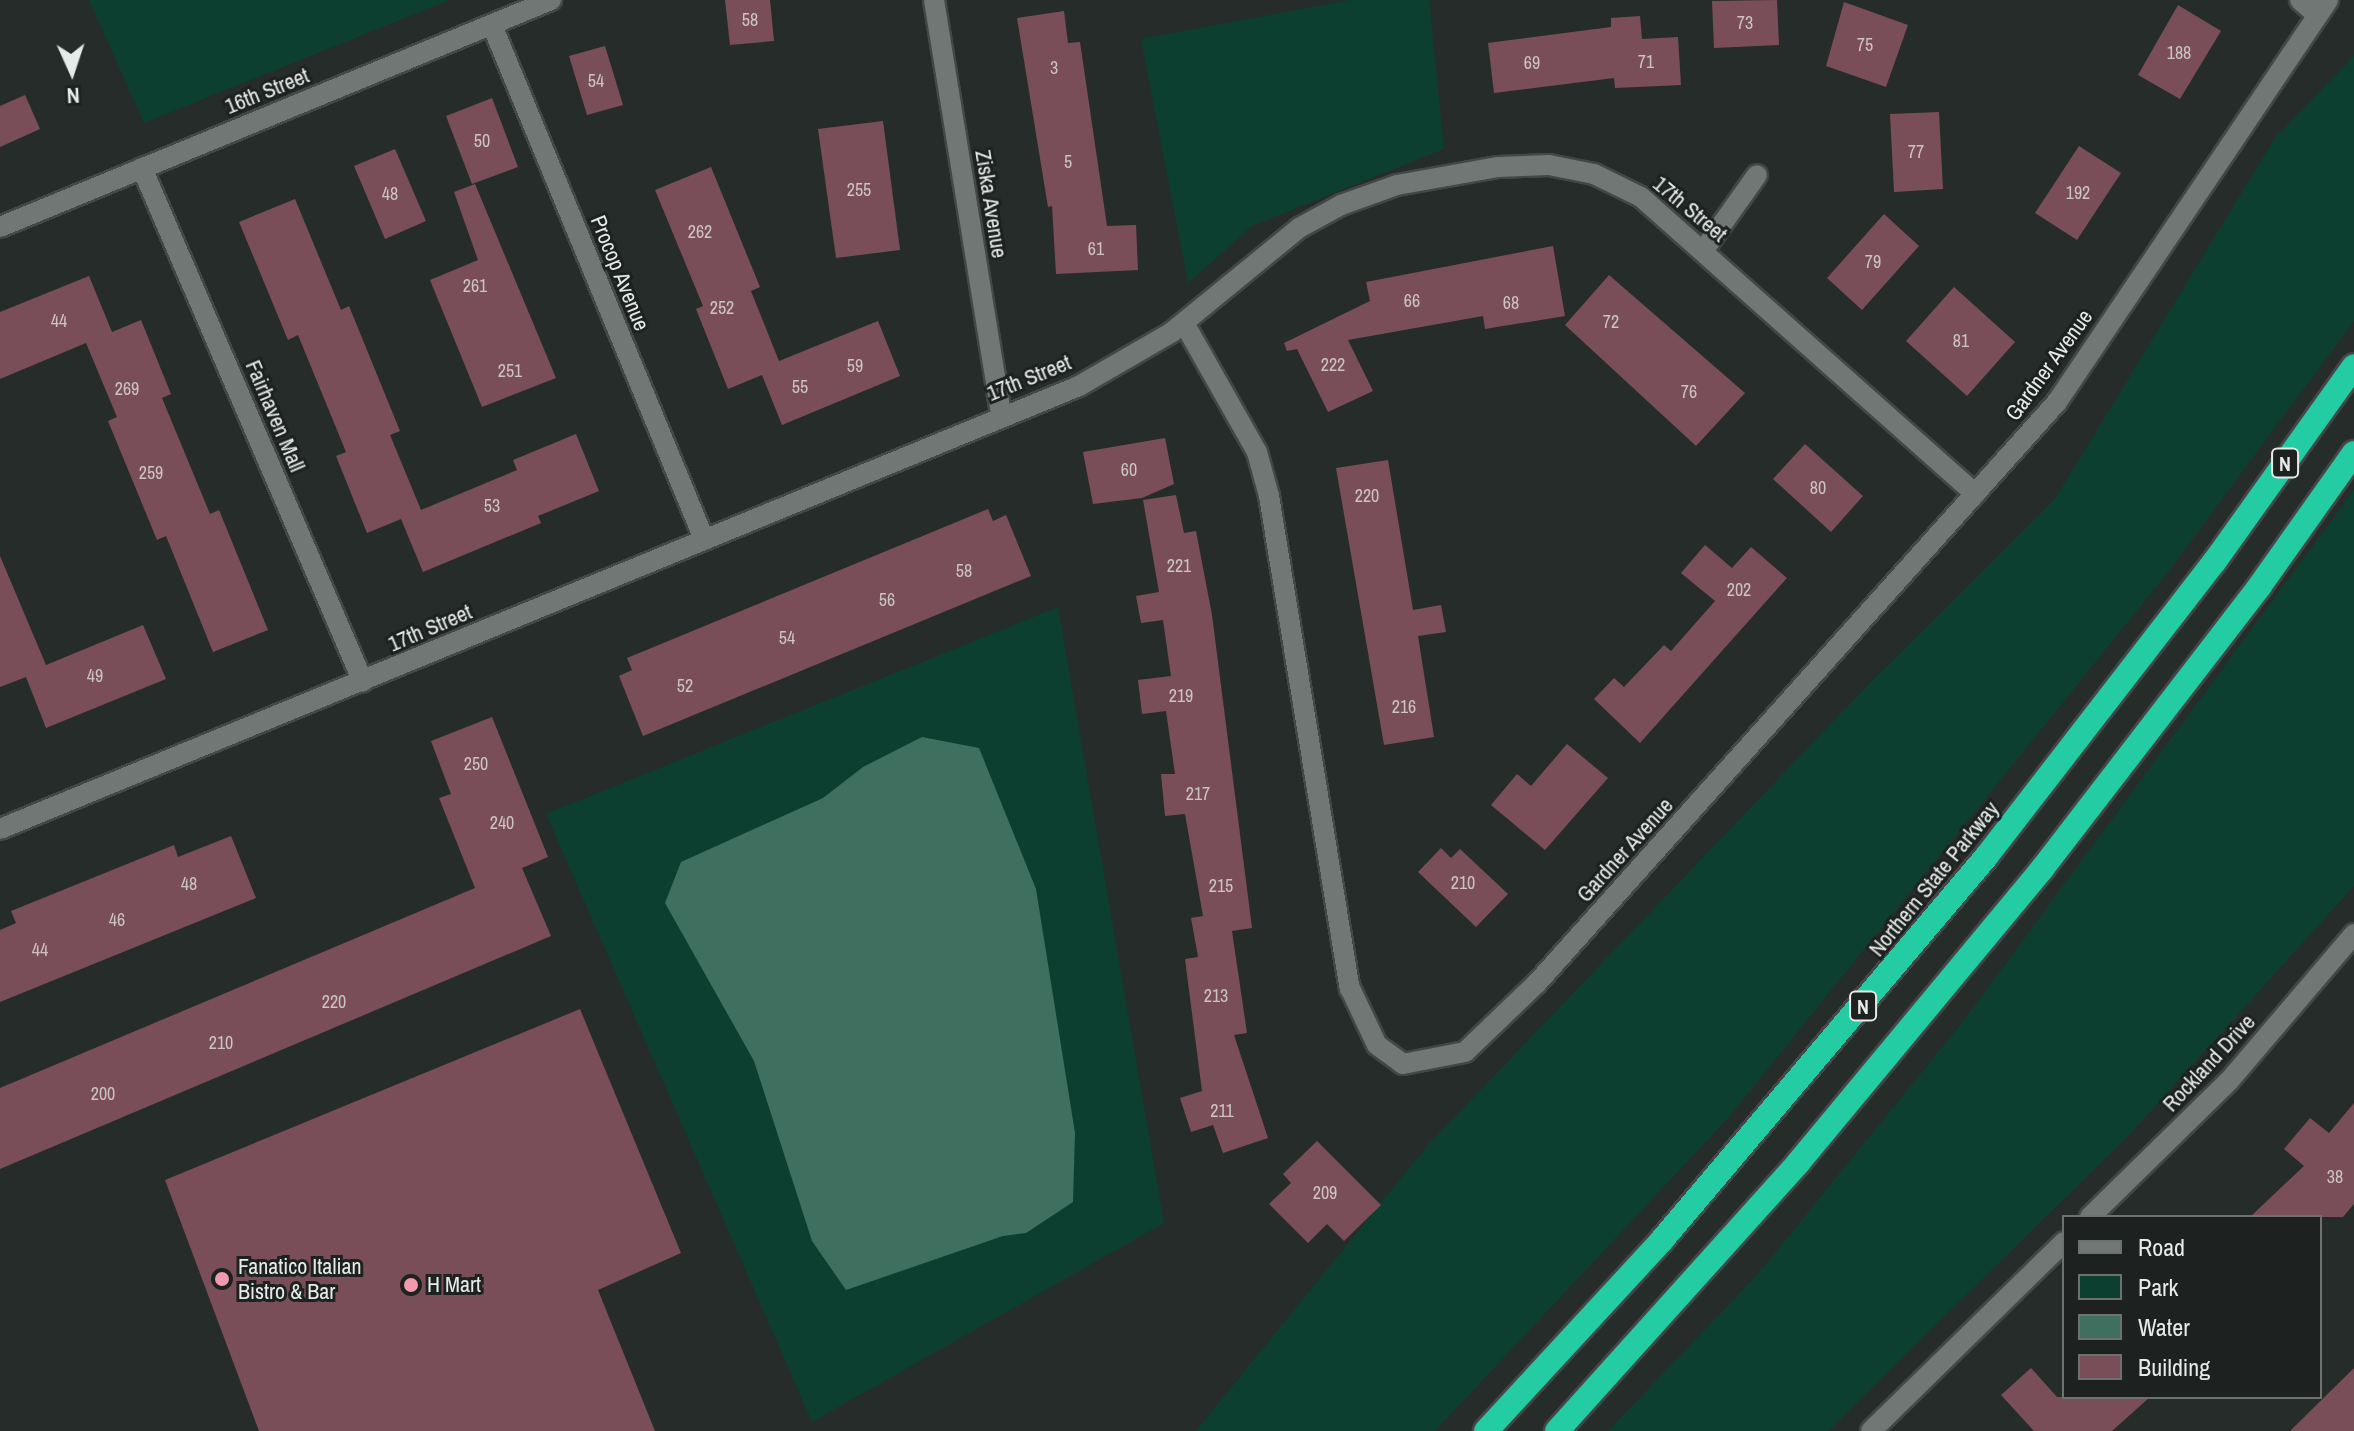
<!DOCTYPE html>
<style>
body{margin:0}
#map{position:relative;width:2354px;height:1431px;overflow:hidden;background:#262c2a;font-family:"Archivo Narrow",sans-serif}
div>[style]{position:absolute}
.green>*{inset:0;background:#0d3f31}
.water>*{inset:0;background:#3f6f5f}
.building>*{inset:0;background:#7a4e58}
.roads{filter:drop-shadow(2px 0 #434746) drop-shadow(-2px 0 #434746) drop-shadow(0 2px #434746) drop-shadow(0 -2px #434746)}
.minor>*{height:20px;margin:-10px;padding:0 10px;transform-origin:10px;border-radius:10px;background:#707774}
.highway>*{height:24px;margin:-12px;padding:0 12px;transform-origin:12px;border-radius:12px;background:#23cca2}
.dots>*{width:22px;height:22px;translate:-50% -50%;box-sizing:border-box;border:4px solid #1d2220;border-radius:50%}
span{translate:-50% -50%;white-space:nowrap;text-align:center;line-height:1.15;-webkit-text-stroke:6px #1d2220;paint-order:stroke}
.number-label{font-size:18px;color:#cbc3c5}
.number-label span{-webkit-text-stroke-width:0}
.shield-label span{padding:2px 6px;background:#1d2220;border:2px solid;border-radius:6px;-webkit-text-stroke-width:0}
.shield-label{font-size:20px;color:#e6eae9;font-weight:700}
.street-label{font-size:22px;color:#e6eae9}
.poi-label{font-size:22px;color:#e6eae9}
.left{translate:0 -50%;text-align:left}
.legend{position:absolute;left:2062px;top:1215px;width:260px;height:184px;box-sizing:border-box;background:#1d2220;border:2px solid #6d7270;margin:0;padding:10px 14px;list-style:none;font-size:24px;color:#e6eae9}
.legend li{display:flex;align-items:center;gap:16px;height:40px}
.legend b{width:40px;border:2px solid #6d7270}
.north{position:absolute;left:32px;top:32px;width:80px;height:80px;-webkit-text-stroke:6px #1d2220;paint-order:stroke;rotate:177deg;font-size:22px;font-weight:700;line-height:32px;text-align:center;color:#e6eae9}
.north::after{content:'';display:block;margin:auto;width:28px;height:36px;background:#e6eae9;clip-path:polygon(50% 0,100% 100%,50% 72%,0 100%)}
</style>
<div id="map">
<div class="green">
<div style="clip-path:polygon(89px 0,449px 0,144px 123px)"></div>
<div style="clip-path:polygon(1350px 0,1429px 0,1444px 149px,1252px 226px,1188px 283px,1141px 39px)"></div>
<div style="clip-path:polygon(2354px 56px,2354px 321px,2168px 572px,1729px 1117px,1435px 1431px,1196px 1431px,1428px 1145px,1865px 688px,2055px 499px,2275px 138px)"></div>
<div style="clip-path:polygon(2354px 490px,2354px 886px,2130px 1134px,1828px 1431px,1608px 1431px,1758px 1274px,1965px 1019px)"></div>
<div style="clip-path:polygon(1058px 607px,1164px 1223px,812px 1422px,546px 814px)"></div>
</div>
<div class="water">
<div style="clip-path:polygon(922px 737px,979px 748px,1036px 889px,1075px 1133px,1073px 1202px,1026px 1233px,1003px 1236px,846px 1290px,812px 1241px,754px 1061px,665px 903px,681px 862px,823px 798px,863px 767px)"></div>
</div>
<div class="building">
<div style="clip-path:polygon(725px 0,770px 0,774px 41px,730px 45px)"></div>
<div style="clip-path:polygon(1777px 0,1779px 45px,1714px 48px,1712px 1px)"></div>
<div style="clip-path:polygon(1844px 2px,1908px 25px,1886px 87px,1826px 66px)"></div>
<div style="clip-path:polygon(2178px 5px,2221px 31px,2180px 99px,2138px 75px)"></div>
<div style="clip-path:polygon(1064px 11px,1068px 43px,1080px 42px,1107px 226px,1136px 225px,1138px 270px,1056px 274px,1052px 206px,1048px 207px,1017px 18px)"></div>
<div style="clip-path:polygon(1640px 16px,1642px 39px,1678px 37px,1681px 85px,1615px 88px,1614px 78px,1494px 93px,1488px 43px,1611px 27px,1611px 18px)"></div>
<div style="clip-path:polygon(605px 46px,623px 105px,587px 115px,569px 56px)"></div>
<div style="clip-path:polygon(25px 95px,40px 129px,0 147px,0 106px)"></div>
<div style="clip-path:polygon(492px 98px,518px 167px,472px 184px,446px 116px)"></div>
<div style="clip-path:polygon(1939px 112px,1943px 189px,1894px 192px,1890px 114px)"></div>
<div style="clip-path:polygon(883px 121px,900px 250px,836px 258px,818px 129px)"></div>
<div style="clip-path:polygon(2079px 146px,2121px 173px,2077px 240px,2035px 213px)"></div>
<div style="clip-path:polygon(395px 149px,426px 221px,385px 239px,354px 166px)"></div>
<div style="clip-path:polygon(711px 167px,760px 287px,751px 291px,779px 361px,878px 321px,900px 376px,782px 425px,762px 375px,728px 389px,696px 309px,703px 306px,655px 190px)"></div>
<div style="clip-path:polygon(475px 184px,556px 378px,482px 407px,430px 280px,478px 260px,454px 192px)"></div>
<div style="clip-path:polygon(295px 199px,341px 310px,349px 306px,400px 431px,390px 435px,421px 510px,517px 470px,513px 460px,576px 434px,599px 491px,538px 516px,541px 523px,423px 572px,401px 519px,367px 533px,336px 456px,346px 452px,298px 335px,288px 340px,239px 222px)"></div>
<div style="clip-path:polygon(1884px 214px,1919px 246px,1862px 310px,1827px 278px)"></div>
<div style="clip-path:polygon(1553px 246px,1565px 316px,1485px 329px,1483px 316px,1348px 340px,1373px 391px,1328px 412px,1297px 349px,1287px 351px,1284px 343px,1370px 301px,1366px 282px)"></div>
<div style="clip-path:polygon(1609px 275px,1745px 393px,1696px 446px,1565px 325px)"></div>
<div style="clip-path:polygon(89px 276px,112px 332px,141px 320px,171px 394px,162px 398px,210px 514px,219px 510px,268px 630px,213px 652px,166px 536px,157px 540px,108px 421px,117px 417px,86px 343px,0 379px,0 312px)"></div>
<div style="clip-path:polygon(1954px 287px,2015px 342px,1967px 396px,1906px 341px)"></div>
<div style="clip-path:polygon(1165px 438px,1174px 484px,1142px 498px,1093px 504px,1083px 452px)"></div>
<div style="clip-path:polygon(1805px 444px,1863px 496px,1831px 532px,1773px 479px)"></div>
<div style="clip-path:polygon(1388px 460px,1413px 610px,1441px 605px,1446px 632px,1418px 636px,1434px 737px,1384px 745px,1336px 468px)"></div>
<div style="clip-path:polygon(1176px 495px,1184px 533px,1196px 531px,1212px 615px,1252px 928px,1232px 931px,1247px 1033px,1234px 1035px,1268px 1138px,1223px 1153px,1213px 1125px,1191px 1132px,1180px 1098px,1202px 1091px,1185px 959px,1198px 957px,1191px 918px,1203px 916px,1185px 814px,1165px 816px,1161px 774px,1175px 774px,1166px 711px,1142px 714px,1138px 680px,1171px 676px,1163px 620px,1141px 623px,1136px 596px,1159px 592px,1143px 500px)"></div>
<div style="clip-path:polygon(988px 509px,993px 521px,1006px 515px,1031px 576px,643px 736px,619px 676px,632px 670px,627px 658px)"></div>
<div style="clip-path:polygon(1705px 545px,1732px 568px,1751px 547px,1787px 578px,1640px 743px,1594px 699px,1614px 678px,1624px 687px,1664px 645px,1671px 651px,1715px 601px,1681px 573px)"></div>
<div style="clip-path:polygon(0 556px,46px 665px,143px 625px,166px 679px,46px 728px,26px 677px,0 687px)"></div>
<div style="clip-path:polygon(492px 717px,548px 857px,522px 868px,551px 936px,0 1169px,0 1088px,475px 888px,439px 798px,451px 794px,431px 741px)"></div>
<div style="clip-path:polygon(1567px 744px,1608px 778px,1545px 850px,1491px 805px,1517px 774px,1531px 786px)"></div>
<div style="clip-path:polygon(231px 836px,256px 898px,0 1002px,0 930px,16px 923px,11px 911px,174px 845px,178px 857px)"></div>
<div style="clip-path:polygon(1441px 848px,1451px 858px,1460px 849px,1508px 894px,1476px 927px,1418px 872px)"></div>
<div style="clip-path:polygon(580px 1009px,681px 1253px,598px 1290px,655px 1431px,259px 1431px,165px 1180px)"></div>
<div style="clip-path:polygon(2354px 1103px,2354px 1204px,2343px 1217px,2250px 1217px,2304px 1166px,2284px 1149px,2310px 1118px,2329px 1133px)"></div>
<div style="clip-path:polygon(1317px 1141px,1381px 1205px,1344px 1241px,1327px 1224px,1308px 1243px,1269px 1204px,1291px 1183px,1283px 1174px)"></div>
<div style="clip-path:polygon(2031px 1368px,2057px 1397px,2150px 1397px,2112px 1431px,2034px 1431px,2001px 1395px)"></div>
<div style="clip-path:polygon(2354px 1368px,2354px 1431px,2290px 1431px)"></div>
</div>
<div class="roads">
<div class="minor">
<div style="left:934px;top:0;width:420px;rotate:80.8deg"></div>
<div style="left:2300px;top:0;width:23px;rotate:41deg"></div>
<div style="left:492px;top:25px;width:556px;rotate:67.59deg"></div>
<div style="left:142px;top:168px;width:559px;rotate:66.73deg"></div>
<div style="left:0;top:227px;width:596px;rotate:-22.39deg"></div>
<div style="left:1703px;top:251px;width:93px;rotate:-54.6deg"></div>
<div style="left:1184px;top:323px;width:148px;rotate:60.5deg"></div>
<div style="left:1257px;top:452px;width:46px;rotate:74.7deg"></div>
<div style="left:1269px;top:496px;width:499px;rotate:80.7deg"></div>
<div style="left:1350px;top:988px;width:63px;rotate:64.7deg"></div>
<div style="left:1377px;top:1045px;width:32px;rotate:36deg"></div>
<div style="left:1403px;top:1064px;width:63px;rotate:-11deg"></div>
<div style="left:1465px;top:1052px;width:100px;rotate:-43.8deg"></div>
<div style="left:1537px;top:983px;width:780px;rotate:-48.17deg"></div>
<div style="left:2057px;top:402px;width:485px;rotate:-56deg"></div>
<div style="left:0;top:829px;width:1166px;rotate:-22.32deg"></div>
<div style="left:1079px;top:386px;width:108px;rotate:-30.1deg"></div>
<div style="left:1172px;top:332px;width:164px;rotate:-39.3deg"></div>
<div style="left:1299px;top:228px;width:48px;rotate:-28.7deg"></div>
<div style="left:1341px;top:205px;width:59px;rotate:-19.7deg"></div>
<div style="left:1397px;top:185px;width:103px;rotate:-10.1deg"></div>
<div style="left:1498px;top:167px;width:51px;rotate:-2.2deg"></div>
<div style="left:1549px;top:165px;width:46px;rotate:11.3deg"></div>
<div style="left:1594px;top:174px;width:52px;rotate:26.1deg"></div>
<div style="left:1641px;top:197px;width:447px;rotate:41.6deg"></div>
<div style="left:2090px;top:1217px;width:194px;rotate:-44.4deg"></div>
<div style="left:2229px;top:1081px;width:193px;rotate:-49.6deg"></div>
<div style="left:1871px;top:1431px;width:270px;rotate:-44.4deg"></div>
</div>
<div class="highway">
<div style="left:1486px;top:1431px;width:260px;rotate:-47.3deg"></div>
<div style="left:1662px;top:1240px;width:502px;rotate:-49.77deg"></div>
<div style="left:1986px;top:857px;width:374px;rotate:-52.3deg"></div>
<div style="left:2215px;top:561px;width:239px;rotate:-54.5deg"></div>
<div style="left:1557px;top:1431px;width:360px;rotate:-48deg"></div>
<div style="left:1798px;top:1163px;width:382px;rotate:-50.3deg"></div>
<div style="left:2042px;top:869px;width:356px;rotate:-52.4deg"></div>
<div style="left:2259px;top:587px;width:164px;rotate:-54.7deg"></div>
</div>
</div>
<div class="dots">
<div style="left:222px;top:1279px;background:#f29aad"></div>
<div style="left:411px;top:1285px;background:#f29aad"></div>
</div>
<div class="number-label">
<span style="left:750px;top:20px">58</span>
<span style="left:1745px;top:23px">73</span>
<span style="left:1865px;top:45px">75</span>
<span style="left:2179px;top:53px">188</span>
<span style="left:1646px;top:62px">71</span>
<span style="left:1532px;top:63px">69</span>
<span style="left:1054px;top:68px">3</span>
<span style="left:596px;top:81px">54</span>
<span style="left:482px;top:141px">50</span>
<span style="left:1916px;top:152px">77</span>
<span style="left:1068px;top:162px">5</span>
<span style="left:859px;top:190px">255</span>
<span style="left:2078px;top:193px">192</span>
<span style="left:390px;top:194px">48</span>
<span style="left:700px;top:232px">262</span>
<span style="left:1096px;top:249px">61</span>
<span style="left:1873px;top:262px">79</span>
<span style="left:475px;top:286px">261</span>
<span style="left:1412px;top:301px">66</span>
<span style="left:1511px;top:303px">68</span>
<span style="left:722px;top:308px">252</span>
<span style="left:59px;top:321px">44</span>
<span style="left:1611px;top:322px">72</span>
<span style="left:1961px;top:341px">81</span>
<span style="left:1333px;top:365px">222</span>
<span style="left:855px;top:366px">59</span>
<span style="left:510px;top:371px">251</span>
<span style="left:800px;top:387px">55</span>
<span style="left:127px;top:389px">269</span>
<span style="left:1689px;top:392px">76</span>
<span style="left:1129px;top:470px">60</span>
<span style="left:151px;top:473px">259</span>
<span style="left:1818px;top:488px">80</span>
<span style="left:1367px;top:496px">220</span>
<span style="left:492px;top:506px">53</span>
<span style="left:1179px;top:566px">221</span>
<span style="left:964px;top:571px">58</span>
<span style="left:1739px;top:590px">202</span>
<span style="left:887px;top:600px">56</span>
<span style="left:787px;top:638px">54</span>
<span style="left:95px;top:676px">49</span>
<span style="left:685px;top:686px">52</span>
<span style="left:1181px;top:696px">219</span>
<span style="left:1404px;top:707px">216</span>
<span style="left:476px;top:764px">250</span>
<span style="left:1198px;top:794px">217</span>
<span style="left:502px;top:823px">240</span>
<span style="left:1463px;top:883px">210</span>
<span style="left:189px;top:884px">48</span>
<span style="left:1221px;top:886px">215</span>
<span style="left:117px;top:920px">46</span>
<span style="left:40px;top:950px">44</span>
<span style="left:1216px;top:996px">213</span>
<span style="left:334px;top:1002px">220</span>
<span style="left:221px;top:1043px">210</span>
<span style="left:103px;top:1094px">200</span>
<span style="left:1222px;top:1111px">211</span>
<span style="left:2335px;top:1177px">38</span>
<span style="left:1325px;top:1193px">209</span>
</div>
<div class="shield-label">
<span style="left:2285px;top:463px">N</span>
<span style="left:1863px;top:1006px">N</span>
</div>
<div class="street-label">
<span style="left:267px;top:91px;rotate:-22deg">16th Street</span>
<span style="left:991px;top:204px;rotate:81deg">Ziska Avenue</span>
<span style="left:1690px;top:209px;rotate:40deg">17th Street</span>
<span style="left:620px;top:273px;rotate:68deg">Procop Avenue</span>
<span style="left:2049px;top:365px;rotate:-54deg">Gardner Avenue</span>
<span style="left:1029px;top:378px;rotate:-22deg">17th Street</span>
<span style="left:275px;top:416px;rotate:67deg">Fairhaven Mall</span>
<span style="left:430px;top:628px;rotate:-23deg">17th Street</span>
<span style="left:1625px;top:850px;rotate:-48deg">Gardner Avenue</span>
<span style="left:1934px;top:879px;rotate:-51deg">Northern State Parkway</span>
<span style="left:2209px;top:1063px;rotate:-47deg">Rockland Drive</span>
</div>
<div class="poi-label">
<span class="left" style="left:238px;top:1279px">Fanatico Italian<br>Bistro &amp; Bar</span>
<span class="left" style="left:427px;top:1285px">H Mart</span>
</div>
<ul class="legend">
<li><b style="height:10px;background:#707774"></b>Road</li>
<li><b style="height:22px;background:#0d3f31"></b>Park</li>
<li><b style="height:22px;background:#3f6f5f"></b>Water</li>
<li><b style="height:22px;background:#7a4e58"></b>Building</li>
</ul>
<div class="north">N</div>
</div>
